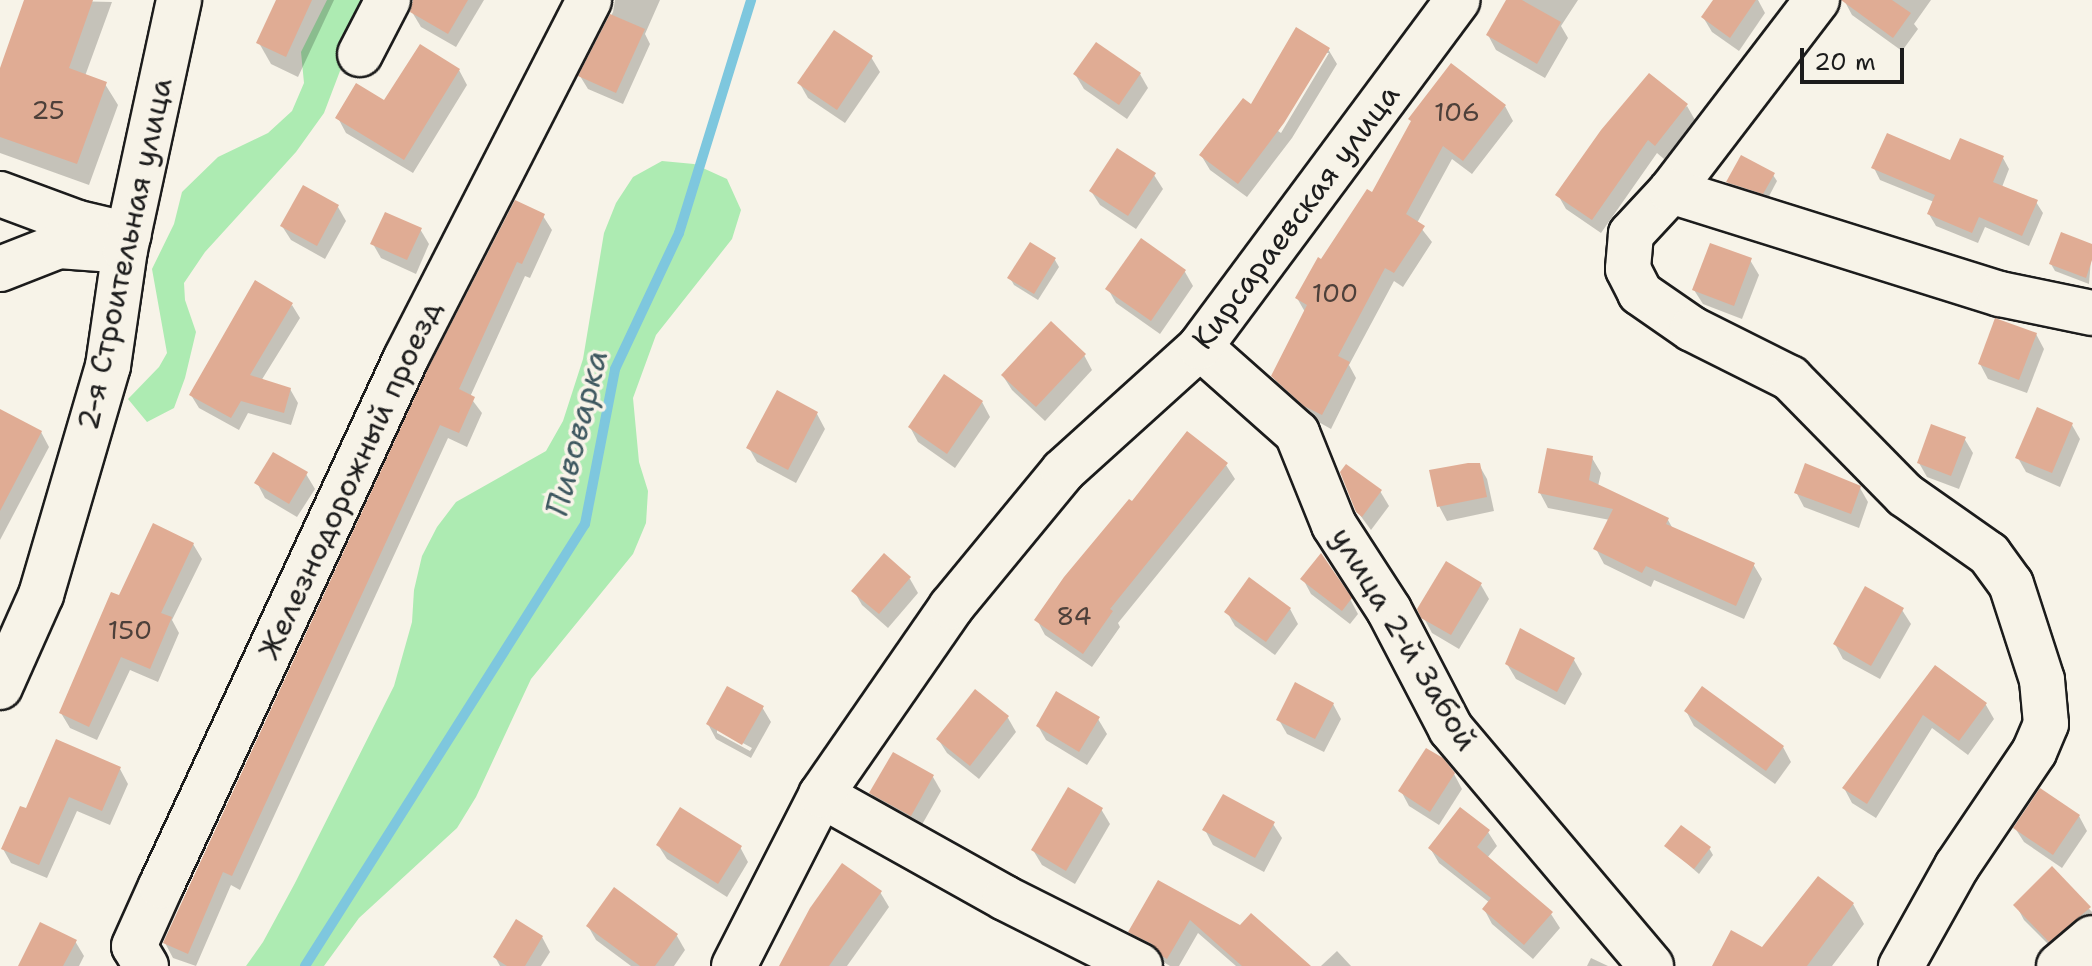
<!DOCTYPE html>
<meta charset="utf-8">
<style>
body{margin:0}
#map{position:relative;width:2092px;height:966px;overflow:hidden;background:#f7f3e8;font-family:"Shantell Sans",sans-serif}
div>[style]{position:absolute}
.green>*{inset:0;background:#adebb2}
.shadow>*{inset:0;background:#0003}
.stream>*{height:10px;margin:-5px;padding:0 5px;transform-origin:5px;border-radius:5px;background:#7ec7de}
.building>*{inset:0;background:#e0ac94}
.roads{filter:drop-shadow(2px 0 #1c1c1c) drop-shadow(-2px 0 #1c1c1c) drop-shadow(0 2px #1c1c1c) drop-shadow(0 -2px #1c1c1c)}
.minor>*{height:44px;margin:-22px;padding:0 22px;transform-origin:22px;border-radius:22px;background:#f7f3e8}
span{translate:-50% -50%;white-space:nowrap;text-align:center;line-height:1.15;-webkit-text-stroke:7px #f7f3e8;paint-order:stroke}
.number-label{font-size:26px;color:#4d403a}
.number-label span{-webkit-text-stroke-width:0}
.street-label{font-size:30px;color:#1c1c1c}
.water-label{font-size:32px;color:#3e5860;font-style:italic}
.scale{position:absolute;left:1800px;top:48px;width:104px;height:36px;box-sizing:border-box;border:4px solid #1c1c1c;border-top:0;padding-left:10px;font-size:24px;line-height:28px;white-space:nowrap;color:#1c1c1c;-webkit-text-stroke:6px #f7f3e8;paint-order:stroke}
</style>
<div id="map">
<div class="green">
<div style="clip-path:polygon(327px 0,367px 0,324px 113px,296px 152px,205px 252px,184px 283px,185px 300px,196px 332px,185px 378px,174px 408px,147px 422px,128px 399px,159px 367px,167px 353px,152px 269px,174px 224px,182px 192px,218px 157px,268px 133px,292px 111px,304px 83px,301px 52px)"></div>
<div style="clip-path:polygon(662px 161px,694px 164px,727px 179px,741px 210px,732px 239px,656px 335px,633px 398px,639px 462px,648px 491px,646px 523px,633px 554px,531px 679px,476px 797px,457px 828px,359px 918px,324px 966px,246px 966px,263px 942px,295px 883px,394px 686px,412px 622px,414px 590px,422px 556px,437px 527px,456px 502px,546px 451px,563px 421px,583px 359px,604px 233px,616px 203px,633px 177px)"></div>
</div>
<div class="shadow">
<div style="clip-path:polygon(27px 0,112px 2px,85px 76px,105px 84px,118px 105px,89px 185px,0 153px,0 74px)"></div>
<div style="clip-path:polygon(278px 0,334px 0,298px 77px,271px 64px,259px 43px)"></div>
<div style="clip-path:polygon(414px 0,484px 0,456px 47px,421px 27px,412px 12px)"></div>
<div style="clip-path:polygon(615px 0,660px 0,645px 34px,650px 44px,623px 104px,588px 89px,580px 76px,613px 12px)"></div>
<div style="clip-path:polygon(1510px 0,1578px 0,1561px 26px,1568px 38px,1545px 78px,1496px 50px,1488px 35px)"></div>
<div style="clip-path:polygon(1715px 0,1758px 0,1765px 13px,1739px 51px,1712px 32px,1703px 17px)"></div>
<div style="clip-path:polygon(1844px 0,1931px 0,1914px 24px,1918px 29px,1902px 51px,1852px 15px)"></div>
<div style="clip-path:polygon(evenodd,1328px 49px,1337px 64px,1292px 138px,1247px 197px,1210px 170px,1201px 155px,1251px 107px,1328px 49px,1324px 53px,1329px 53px,1281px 133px,1278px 131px,1324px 53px)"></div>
<div style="clip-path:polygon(871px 57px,880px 72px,845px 123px,808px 98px,800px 84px)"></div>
<div style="clip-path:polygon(459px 70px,467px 85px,413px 173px,346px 133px,338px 118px,385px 103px)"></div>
<div style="clip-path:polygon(1075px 74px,1140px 74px,1148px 88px,1127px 119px,1084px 89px)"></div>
<div style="clip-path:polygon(1505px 106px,1513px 121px,1472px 174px,1452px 159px,1417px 223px,1432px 242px,1403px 287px,1394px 281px,1349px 365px,1356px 378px,1331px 429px,1315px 420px,1281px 391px,1273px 376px,1305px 312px,1297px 298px,1373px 195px,1412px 123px)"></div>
<div style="clip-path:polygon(1687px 106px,1695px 120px,1664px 159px,1657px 153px,1601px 233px,1566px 209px,1558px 195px)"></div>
<div style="clip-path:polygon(2003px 158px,2009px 169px,2002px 187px,2036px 202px,2043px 213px,2029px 246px,1985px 227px,1978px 243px,1936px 226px,1929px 214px,1934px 202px,1880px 180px,1874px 168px)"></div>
<div style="clip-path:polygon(1154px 175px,1163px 189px,1136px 229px,1100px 205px,1091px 191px)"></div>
<div style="clip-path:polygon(1773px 175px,1777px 181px,1767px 200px,1732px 189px,1728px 182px)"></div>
<div style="clip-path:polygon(338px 207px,346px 221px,325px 259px,291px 240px,282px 226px)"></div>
<div style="clip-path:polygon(543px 216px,552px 230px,530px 278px,525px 276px,470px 397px,482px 413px,467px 447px,448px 438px,240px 890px,231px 885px,196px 966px,173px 958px,165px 943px,430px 370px)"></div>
<div style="clip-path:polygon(420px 229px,429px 244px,416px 274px,381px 258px,373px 244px)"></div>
<div style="clip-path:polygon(1141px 241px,1185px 272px,1193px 286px,1160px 334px,1116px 303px,1108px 289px)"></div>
<div style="clip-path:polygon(1031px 245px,1055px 260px,1059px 267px,1038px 300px,1014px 285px,1010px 278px)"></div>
<div style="clip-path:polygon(2092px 246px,2089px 284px,2055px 271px,2051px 264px)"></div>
<div style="clip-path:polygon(1750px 260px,1759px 275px,1742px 319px,1703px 304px,1694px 290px)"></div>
<div style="clip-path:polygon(292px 305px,300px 318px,261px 381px,290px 389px,298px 403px,291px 425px,248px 413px,239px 430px,199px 408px,191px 395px)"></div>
<div style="clip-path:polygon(2036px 334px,2044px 349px,2027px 393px,1988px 379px,1980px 364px)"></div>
<div style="clip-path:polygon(1084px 355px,1092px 370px,1045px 421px,1012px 390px,1003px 376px)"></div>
<div style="clip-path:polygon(778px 393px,817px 414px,825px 429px,796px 483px,757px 462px,749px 448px)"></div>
<div style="clip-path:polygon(982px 402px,990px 417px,955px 468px,918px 442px,910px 427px)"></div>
<div style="clip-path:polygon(2072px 425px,2080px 439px,2060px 487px,2026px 472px,2018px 458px)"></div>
<div style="clip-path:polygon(0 428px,41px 432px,49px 447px,0 540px)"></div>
<div style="clip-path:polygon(1964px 438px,1973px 453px,1959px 489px,1927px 477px,1919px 463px)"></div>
<div style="clip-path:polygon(1592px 458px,1601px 473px,1598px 486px,1668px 520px,1673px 529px,1753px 564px,1762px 579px,1744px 619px,1654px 580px,1651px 587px,1604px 564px,1596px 549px,1610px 520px,1548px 508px,1540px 493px)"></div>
<div style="clip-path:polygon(1226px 465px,1235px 479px,1118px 623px,1120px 627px,1092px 667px,1045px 635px,1037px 620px,1132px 504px)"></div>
<div style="clip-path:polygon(1479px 465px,1487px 479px,1494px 511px,1447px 521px,1439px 506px)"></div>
<div style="clip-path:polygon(306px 474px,315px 489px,297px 517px,265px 498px,257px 483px)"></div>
<div style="clip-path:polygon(1860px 488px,1868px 502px,1859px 528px,1804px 507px,1796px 492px)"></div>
<div style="clip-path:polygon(1380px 491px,1389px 506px,1371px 530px,1357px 511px)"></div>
<div style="clip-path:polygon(193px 544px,202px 559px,172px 620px,179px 633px,158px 682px,130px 670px,97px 740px,70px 728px,61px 713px,120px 598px)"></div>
<div style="clip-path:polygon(884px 556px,910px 579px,918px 593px,888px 628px,862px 605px,854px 591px)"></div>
<div style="clip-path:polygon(1303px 579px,1350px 599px,1358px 614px,1350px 624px,1311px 594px)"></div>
<div style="clip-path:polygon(1481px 585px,1489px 599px,1459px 649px,1432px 633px,1419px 609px)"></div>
<div style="clip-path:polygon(1290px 609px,1298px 624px,1275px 655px,1235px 626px,1227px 612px)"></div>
<div style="clip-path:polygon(1902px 610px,1911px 624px,1880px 679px,1843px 659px,1835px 644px)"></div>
<div style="clip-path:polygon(1574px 660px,1582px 674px,1565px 705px,1516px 679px,1507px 664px)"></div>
<div style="clip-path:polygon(1936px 667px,1986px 705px,1994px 719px,1968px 755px,1932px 728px,1876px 818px,1852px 803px,1844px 788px)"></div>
<div style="clip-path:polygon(975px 692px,1008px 718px,1016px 732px,979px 779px,947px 753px,938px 739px)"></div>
<div style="clip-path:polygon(1333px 704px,1341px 719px,1324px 752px,1287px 734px,1279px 720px)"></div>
<div style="clip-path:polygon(evenodd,762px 707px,771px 722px,751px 758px,716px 739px,708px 724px,762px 707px,717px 729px,752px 748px,750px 751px,717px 733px,717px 729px)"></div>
<div style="clip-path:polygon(1686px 711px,1783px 747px,1791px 762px,1775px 784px,1694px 726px)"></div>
<div style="clip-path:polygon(1098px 719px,1107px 734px,1087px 765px,1046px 740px,1038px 726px)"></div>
<div style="clip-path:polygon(120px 769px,128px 784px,110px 825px,77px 811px,47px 878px,11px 863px,3px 849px,27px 811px)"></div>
<div style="clip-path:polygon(1454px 774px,1462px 789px,1439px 825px,1409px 806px,1401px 791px)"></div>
<div style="clip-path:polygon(933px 777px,941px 791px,919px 830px,880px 808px,871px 793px)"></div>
<div style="clip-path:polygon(1101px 809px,1110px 824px,1075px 884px,1042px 865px,1033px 850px)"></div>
<div style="clip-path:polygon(2079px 816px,2087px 831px,2062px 868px,2024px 842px,2015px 828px)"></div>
<div style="clip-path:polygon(1273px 824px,1282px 838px,1264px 872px,1213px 845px,1205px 830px)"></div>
<div style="clip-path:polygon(1488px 832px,1497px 846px,1487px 858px,1551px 914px,1560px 928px,1533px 959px,1492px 924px,1484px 909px,1490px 903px,1439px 863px,1430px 848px)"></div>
<div style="clip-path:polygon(658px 845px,740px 847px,748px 862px,727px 897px,667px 859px)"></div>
<div style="clip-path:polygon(1667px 846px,1709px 848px,1713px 855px,1699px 874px)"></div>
<div style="clip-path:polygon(2052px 869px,2092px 912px,2092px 927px,2059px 955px,2024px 920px,2016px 905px)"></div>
<div style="clip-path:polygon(1159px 882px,1300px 966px,1236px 966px,1198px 933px,1179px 966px,1170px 966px,1139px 947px,1130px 932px)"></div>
<div style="clip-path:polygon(615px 890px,677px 936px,685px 950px,674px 966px,631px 966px,596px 940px,588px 926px)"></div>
<div style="clip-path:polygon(880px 892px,889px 907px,847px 966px,781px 966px)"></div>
<div style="clip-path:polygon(1853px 904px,1864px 924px,1832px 966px,1714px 966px,1763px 950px)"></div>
<div style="clip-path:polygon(542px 937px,550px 952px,541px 966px,500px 966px,495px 957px)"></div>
<div style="clip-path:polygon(75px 941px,84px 956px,79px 966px,20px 966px)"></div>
<div style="clip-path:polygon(1337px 951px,1351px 966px,1321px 966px)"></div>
<div style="clip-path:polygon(1591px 958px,1608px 966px,1587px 966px)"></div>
</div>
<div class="stream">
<div style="left:305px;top:966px;width:523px;rotate:-57.65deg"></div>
<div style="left:585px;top:524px;width:158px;rotate:-79deg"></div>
<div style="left:615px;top:369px;width:150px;rotate:-64.8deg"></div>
<div style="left:679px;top:233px;width:244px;rotate:-72.8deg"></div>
</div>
<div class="building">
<div style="clip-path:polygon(24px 0,93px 0,69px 68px,107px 82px,77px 164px,0 137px,0 68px)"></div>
<div style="clip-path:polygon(276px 0,312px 0,286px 57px,256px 43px)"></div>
<div style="clip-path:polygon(413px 0,468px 0,448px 34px,410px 12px)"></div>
<div style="clip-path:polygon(1506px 0,1522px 0,1561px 22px,1537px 64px,1486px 35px)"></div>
<div style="clip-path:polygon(1713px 0,1756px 0,1730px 38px,1701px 17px)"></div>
<div style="clip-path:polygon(1841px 0,1892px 0,1911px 13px,1893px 38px)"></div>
<div style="clip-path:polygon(610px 14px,645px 29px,616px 93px,578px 76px)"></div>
<div style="clip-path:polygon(1296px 27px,1330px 48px,1284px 123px,1238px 184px,1199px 155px,1243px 98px,1251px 104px)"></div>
<div style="clip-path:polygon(834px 30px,873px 56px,837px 110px,797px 83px)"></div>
<div style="clip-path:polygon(1096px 42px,1141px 73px,1119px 105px,1073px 74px)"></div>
<div style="clip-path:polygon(420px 44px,460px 69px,404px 160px,335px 118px,356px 83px,384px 100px)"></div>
<div style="clip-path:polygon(1451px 63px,1506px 105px,1463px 161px,1443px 146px,1406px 214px,1425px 226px,1394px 273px,1385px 268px,1338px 356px,1350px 362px,1322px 415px,1304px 406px,1271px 376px,1307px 305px,1295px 298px,1318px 257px,1321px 259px,1367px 189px,1372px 192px,1411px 121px,1408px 119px)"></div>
<div style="clip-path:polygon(1649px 73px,1688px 104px,1655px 146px,1648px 140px,1592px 220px,1555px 195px,1601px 130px)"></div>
<div style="clip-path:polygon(1887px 133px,1950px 160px,1960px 138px,2004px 156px,1993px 182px,2038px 200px,2022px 236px,1979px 217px,1972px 233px,1927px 214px,1935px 195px,1871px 168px)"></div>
<div style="clip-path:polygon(1117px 148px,1156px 173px,1128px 216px,1089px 191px)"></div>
<div style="clip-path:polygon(1741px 155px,1775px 173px,1763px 194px,1726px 182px)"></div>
<div style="clip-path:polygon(303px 185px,339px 205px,317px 246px,280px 226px)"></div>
<div style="clip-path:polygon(515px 200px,545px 214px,522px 264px,517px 262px,459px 389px,475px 397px,459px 433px,440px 425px,232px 876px,223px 872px,188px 954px,163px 943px,428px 369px)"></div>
<div style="clip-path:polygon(385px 212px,422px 228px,407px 260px,370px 244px)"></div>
<div style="clip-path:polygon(2061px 232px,2092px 244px,2092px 260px,2086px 278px,2049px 264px)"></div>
<div style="clip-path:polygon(1141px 238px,1186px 270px,1151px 321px,1105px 289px)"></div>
<div style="clip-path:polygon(1030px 242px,1056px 258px,1034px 294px,1007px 278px)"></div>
<div style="clip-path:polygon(1710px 243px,1752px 258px,1734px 306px,1692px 290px)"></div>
<div style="clip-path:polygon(255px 280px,293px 303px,250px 375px,291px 388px,284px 413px,241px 401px,231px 418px,189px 395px)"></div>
<div style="clip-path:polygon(1995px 318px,2037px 333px,2019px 380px,1978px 364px)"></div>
<div style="clip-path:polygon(1051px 321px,1086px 354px,1036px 407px,1001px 375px)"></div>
<div style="clip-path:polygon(944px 374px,983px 401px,947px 454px,908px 427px)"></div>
<div style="clip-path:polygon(777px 390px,818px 412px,788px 470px,746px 448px)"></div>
<div style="clip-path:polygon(2037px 407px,2073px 423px,2052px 473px,2015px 458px)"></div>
<div style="clip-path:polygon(0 409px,42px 431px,0 511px)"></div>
<div style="clip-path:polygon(1931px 424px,1966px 437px,1951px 476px,1917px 463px)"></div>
<div style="clip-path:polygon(1187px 431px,1228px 463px,1110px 609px,1113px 611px,1083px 654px,1034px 620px,1064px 577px,1129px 499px,1132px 501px)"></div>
<div style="clip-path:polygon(1547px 448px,1593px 456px,1589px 480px,1669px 518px,1666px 524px,1755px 563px,1736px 606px,1646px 566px,1642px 573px,1593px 549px,1613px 509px,1538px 493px)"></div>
<div style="clip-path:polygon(273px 452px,308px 472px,289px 504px,254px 483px)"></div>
<div style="clip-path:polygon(1468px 463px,1480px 463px,1487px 497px,1437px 507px,1429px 470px)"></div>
<div style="clip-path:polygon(1805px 463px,1861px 486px,1851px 514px,1794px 493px)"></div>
<div style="clip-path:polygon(1346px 464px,1382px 490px,1362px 517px,1356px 512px,1340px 472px)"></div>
<div style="clip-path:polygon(153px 523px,194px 543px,161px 613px,172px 617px,150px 669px,121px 657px,89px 727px,59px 713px,111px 592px,119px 595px)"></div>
<div style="clip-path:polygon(884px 553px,911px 577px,879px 614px,851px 591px)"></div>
<div style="clip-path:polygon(1321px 553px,1352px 598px,1342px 611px,1300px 579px)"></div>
<div style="clip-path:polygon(1446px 561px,1482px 583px,1451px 635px,1421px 618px,1417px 609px)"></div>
<div style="clip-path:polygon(1249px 577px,1291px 608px,1266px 642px,1224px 612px)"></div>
<div style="clip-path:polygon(1865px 586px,1904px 608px,1871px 666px,1833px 644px)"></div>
<div style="clip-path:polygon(1520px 628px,1575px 658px,1557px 692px,1505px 664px)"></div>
<div style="clip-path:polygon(1935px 665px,1987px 703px,1959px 741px,1923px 715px,1867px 804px,1842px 788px)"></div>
<div style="clip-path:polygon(1295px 682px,1334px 703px,1315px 739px,1276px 720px)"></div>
<div style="clip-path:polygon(727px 686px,764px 706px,742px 745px,706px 724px)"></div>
<div style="clip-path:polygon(1702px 686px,1784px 746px,1766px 771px,1684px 711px)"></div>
<div style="clip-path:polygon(975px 689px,1009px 716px,970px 766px,936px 739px)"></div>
<div style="clip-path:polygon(1056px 691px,1100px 717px,1079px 752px,1036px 726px)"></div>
<div style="clip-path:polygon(56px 739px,121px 767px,102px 811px,69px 797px,39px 865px,1px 849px,20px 806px,26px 808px)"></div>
<div style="clip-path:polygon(1426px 748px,1443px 758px,1455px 773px,1430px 812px,1398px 791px)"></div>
<div style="clip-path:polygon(893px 752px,934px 775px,911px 816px,869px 793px)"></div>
<div style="clip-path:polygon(1068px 787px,1103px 808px,1066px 871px,1031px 850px)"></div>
<div style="clip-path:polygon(2040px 788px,2080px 815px,2053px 855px,2013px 828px)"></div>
<div style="clip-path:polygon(1223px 794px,1275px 822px,1255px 858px,1202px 830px)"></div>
<div style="clip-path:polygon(680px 807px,742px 846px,718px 884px,656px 845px)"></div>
<div style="clip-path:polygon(1460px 807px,1490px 830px,1477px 847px,1553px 912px,1524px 945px,1482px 909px,1491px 898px,1428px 848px)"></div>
<div style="clip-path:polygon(1681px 825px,1711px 847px,1694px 869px,1664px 846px)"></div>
<div style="clip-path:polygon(842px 863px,882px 891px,829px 966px,779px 966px,810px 908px)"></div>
<div style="clip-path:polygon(2052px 866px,2091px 907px,2049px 942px,2013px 905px)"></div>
<div style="clip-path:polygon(1818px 876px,1854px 903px,1807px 966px,1712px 966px,1731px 930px,1762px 947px)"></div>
<div style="clip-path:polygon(1158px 880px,1240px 925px,1251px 913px,1311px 966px,1242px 966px,1190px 920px,1167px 959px,1162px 956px,1152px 944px,1128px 932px)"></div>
<div style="clip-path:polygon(614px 887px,678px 934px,655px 966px,640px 966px,586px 926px)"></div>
<div style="clip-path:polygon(516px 919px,543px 936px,525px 966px,507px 966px,493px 957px)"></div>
<div style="clip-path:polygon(40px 922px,77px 940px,63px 966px,18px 966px)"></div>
</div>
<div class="roads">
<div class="minor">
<div style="left:1817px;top:0;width:240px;rotate:127.4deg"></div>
<div style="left:1671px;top:191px;width:59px;rotate:132.9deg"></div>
<div style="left:1631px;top:234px;width:35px;rotate:95deg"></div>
<div style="left:1628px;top:269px;width:27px;rotate:63deg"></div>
<div style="left:1640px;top:293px;width:63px;rotate:34.7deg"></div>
<div style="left:1692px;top:329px;width:110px;rotate:26.6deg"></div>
<div style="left:1790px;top:378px;width:164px;rotate:45.5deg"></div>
<div style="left:1905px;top:495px;width:103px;rotate:35.1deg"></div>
<div style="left:1989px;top:554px;width:37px;rotate:54deg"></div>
<div style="left:2011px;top:584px;width:101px;rotate:72.1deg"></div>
<div style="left:2042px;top:680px;width:44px;rotate:84.8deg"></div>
<div style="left:2046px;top:724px;width:30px;rotate:113deg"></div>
<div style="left:2034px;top:752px;width:138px;rotate:124deg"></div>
<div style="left:1957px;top:866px;width:115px;rotate:119.2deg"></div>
<div style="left:360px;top:54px;width:61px;rotate:-62.6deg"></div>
<div style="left:1671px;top:191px;width:345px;rotate:17.4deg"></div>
<div style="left:2000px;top:294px;width:94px;rotate:11.7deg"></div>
<div style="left:0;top:194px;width:83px;rotate:20.4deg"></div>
<div style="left:78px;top:223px;width:52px;rotate:13.2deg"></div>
<div style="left:0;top:269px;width:63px;rotate:-21.3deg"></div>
<div style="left:59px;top:246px;width:55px;rotate:4.2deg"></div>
<div style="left:1200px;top:347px;width:130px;rotate:41.6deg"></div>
<div style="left:1297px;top:433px;width:99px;rotate:68.1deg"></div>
<div style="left:1334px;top:525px;width:101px;rotate:57.1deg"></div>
<div style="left:1389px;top:610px;width:134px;rotate:62.5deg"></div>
<div style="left:1451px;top:729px;width:310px;rotate:49.8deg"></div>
<div style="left:0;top:687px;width:101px;rotate:-66deg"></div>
<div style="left:41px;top:595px;width:239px;rotate:-73.7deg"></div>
<div style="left:108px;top:366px;width:117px;rotate:-81.7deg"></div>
<div style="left:125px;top:250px;width:256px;rotate:-77.8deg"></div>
<div style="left:821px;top:795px;width:211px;rotate:29.2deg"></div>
<div style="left:1005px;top:898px;width:151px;rotate:26.7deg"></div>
<div style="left:146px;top:966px;width:23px;rotate:-121deg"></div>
<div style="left:134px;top:946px;width:66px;rotate:-65.8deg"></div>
<div style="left:161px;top:886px;width:582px;rotate:-65.11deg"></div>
<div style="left:406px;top:358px;width:402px;rotate:-62.9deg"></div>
<div style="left:734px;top:966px;width:192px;rotate:-63deg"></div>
<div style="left:821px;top:795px;width:229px;rotate:-55.3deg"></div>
<div style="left:951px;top:607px;width:176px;rotate:-50.5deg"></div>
<div style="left:1063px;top:471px;width:185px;rotate:-42.1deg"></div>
<div style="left:1200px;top:347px;width:432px;rotate:-53.4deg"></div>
<div style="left:2059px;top:966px;width:43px;rotate:-40.3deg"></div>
</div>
</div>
<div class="number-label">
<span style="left:48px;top:110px">25</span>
<span style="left:1457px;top:112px">106</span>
<span style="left:1335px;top:293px">100</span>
<span style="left:1074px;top:616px">84</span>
<span style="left:130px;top:630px">150</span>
</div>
<div class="street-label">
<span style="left:1296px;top:217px;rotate:-53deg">Кирсараевская улица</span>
<span style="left:125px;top:254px;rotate:-78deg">2-я Строительная улица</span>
<span style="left:350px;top:480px;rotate:-65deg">Железнодорожный проезд</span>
<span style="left:1404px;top:639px;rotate:59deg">улица 2-й Забой</span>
</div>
<div class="water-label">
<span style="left:577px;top:433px;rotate:-76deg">Пивоварка</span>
</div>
<div class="scale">20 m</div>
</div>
